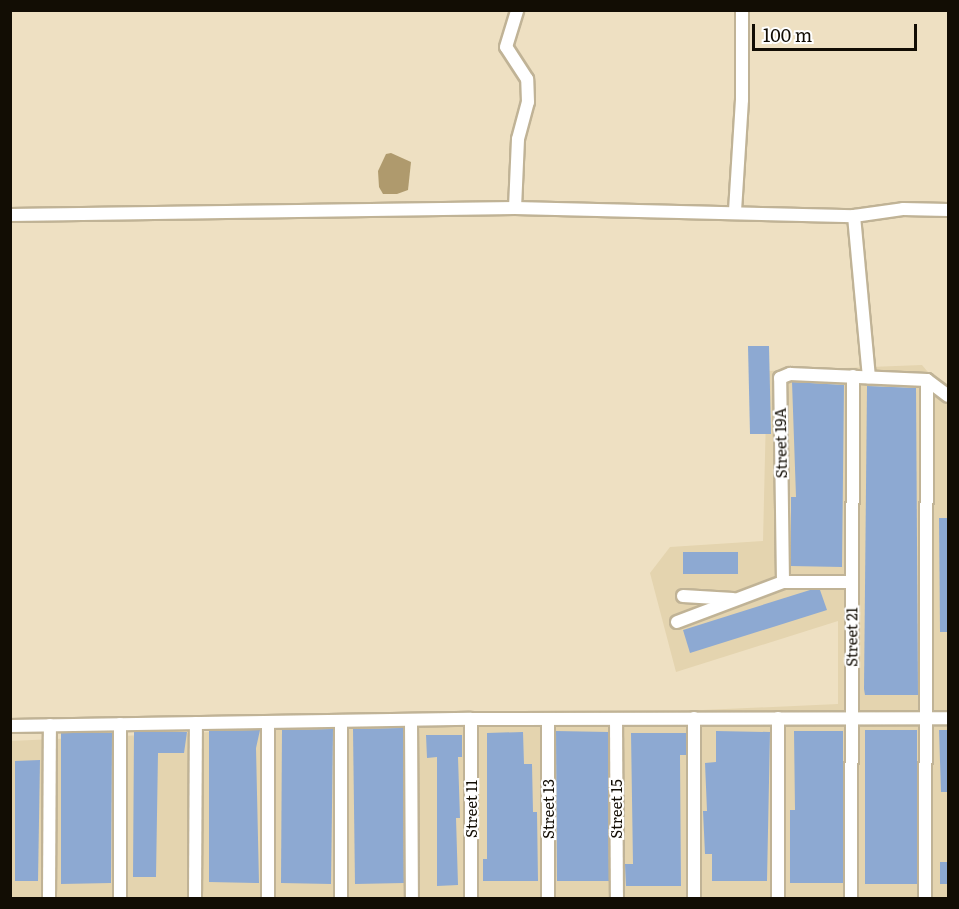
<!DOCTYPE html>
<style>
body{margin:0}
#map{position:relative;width:959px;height:909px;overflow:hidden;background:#eee0c2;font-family:Literata,serif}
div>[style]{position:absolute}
.built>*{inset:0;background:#e4d4af}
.water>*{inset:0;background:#af9a6d}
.building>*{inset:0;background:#8da9d2}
.roads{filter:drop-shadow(2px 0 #c0b396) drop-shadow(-2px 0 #c0b396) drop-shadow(0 2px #c0b396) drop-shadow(0 -2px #c0b396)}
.minor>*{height:12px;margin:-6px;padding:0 6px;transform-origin:6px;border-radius:6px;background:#fff}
span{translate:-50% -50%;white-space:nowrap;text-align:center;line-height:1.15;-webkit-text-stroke:4.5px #fff;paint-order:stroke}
.street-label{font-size:15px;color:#120d04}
.frame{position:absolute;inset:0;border:12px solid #120d04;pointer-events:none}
.scale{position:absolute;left:752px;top:24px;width:165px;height:27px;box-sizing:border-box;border:3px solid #120d04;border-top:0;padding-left:8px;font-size:18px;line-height:21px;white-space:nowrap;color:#120d04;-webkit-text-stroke:4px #fff;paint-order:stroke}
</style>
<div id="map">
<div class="built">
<div style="clip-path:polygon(922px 365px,948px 396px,948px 898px,11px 898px,10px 741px,838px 704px,838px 621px,676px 672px,650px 573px,670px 547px,763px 541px,767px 371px)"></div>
</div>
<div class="water">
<div style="clip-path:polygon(391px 153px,411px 162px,408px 190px,397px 194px,383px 194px,379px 187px,378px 171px,386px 154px)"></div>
</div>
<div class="building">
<div style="clip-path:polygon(748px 346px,769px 346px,771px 434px,750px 434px)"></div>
<div style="clip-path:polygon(792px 382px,844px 385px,842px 567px,791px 566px,791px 497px,796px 497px)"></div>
<div style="clip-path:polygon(867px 386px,916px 388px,918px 695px,865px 695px,864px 689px)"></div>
<div style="clip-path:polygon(939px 518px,948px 518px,948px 632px,940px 632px)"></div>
<div style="clip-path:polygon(683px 552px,738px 552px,738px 574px,683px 574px)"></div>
<div style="clip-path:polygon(810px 590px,820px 590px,827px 610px,690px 653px,683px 630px)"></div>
<div style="clip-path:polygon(403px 728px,404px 883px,355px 884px,353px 729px)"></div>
<div style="clip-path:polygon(333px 729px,331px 884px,281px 883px,282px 730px)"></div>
<div style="clip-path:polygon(260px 730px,256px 748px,259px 883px,209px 882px,209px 731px)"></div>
<div style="clip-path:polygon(865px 730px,917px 730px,917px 884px,865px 884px)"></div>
<div style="clip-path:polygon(939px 730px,948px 730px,948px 792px,941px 792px)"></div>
<div style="clip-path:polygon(556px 731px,608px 732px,609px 881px,557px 881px)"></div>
<div style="clip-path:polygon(716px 731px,770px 732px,767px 881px,712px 881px,712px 854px,705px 854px,703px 811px,707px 811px,705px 763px,716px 762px)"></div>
<div style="clip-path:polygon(794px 731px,843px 731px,843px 883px,790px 883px,790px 810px,795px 810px)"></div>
<div style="clip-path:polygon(134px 732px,187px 732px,184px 753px,158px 753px,156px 877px,133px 877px)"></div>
<div style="clip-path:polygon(523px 732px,524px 764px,532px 764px,533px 812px,537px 812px,538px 881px,483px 881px,483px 859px,487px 859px,487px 733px)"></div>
<div style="clip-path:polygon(61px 733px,112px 733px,111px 883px,61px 884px)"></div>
<div style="clip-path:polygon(631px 733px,686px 733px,686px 755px,680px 755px,681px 886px,626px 886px,625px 864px,633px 864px)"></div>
<div style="clip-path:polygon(426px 735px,462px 735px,462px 757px,458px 757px,460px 818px,456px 818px,458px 885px,437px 886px,437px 757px,427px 758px)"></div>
<div style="clip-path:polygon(40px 760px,38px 881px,15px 881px,15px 761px)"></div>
<div style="clip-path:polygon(940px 862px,948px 862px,948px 884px,940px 884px)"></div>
</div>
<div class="roads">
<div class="minor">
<div style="left:515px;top:208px;width:69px;rotate:-87.5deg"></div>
<div style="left:518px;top:139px;width:38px;rotate:-75deg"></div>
<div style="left:528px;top:102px;width:23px;rotate:-92deg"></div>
<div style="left:527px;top:79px;width:38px;rotate:-123deg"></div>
<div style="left:506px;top:47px;width:39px;rotate:-73deg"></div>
<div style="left:735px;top:211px;width:111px;rotate:-86.4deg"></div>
<div style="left:742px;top:100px;width:90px;rotate:-90deg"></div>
<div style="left:10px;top:215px;width:505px;rotate:-0.79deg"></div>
<div style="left:515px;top:208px;width:339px;rotate:1.4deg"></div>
<div style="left:854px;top:216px;width:49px;rotate:-8.1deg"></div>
<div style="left:903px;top:209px;width:45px;rotate:1.3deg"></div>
<div style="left:854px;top:216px;width:162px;rotate:84.7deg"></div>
<div style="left:783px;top:582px;width:204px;rotate:-90.8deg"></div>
<div style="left:780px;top:378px;width:11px;rotate:-22deg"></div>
<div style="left:790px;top:374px;width:137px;rotate:2.5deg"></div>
<div style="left:927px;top:380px;width:26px;rotate:37deg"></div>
<div style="left:683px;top:596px;width:50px;rotate:3.4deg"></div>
<div style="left:677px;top:622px;width:113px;rotate:-20.7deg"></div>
<div style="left:783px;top:582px;width:69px"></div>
<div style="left:694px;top:718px;width:180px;rotate:90deg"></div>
<div style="left:778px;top:718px;width:180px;rotate:90deg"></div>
<div style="left:471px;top:719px;width:179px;rotate:90deg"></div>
<div style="left:548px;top:719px;width:179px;rotate:90deg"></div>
<div style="left:616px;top:719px;width:179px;rotate:89.7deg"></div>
<div style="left:411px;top:720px;width:178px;rotate:89.7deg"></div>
<div style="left:268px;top:722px;width:176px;rotate:90deg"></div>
<div style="left:120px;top:724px;width:174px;rotate:90deg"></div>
<div style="left:10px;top:726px;width:461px;rotate:-0.9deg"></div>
<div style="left:471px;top:719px;width:477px;rotate:-0.1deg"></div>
<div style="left:49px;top:898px;width:173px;rotate:-89.7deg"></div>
<div style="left:195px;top:898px;width:175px;rotate:-89.7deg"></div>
<div style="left:341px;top:898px;width:177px;rotate:-90deg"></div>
<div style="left:851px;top:898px;width:522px;rotate:-89.78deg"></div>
<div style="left:925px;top:898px;width:518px;rotate:-89.78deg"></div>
</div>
</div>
<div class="street-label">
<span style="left:780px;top:443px;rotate:-91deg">Street 19A</span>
<span style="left:851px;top:637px;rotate:-90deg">Street 21</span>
<span style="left:471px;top:809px;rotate:-90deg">Street 11</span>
<span style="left:548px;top:809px;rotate:-90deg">Street 13</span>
<span style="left:616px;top:809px;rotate:-90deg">Street 15</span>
</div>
<div class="frame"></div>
<div class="scale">100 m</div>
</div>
